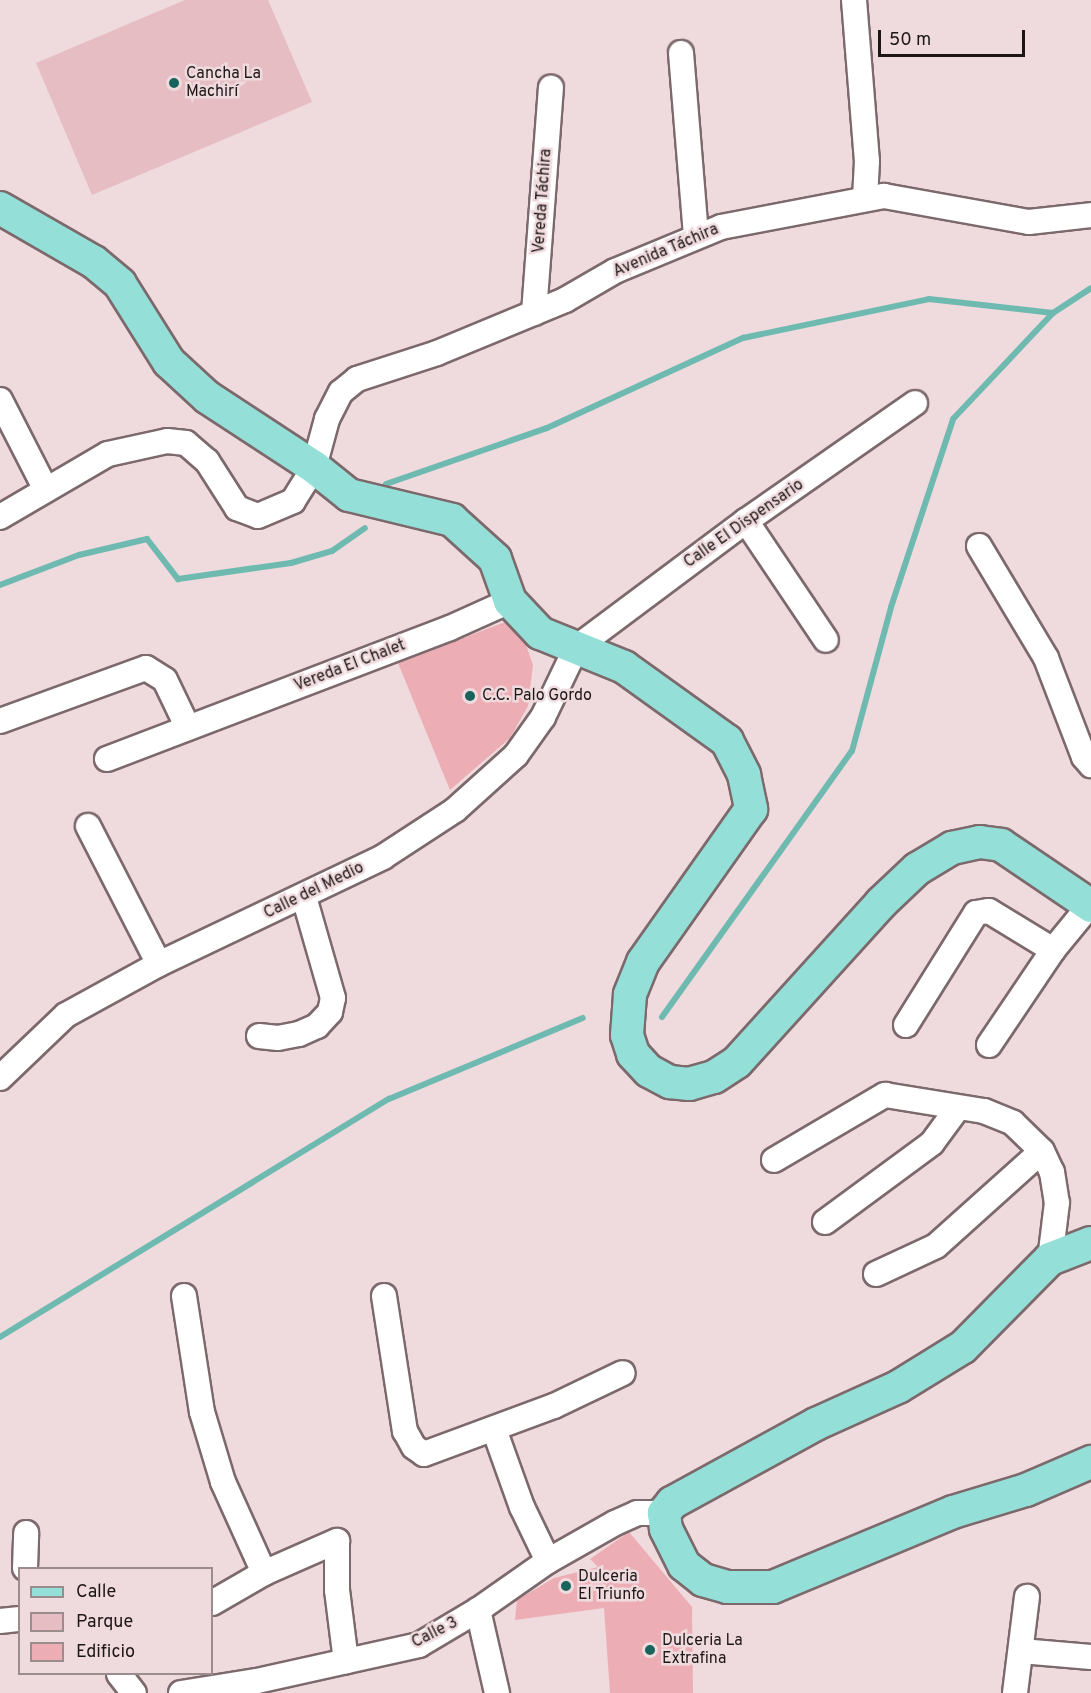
<!DOCTYPE html>
<meta charset="utf-8">
<style>
body{margin:0}
#map{position:relative;width:1091px;height:1693px;overflow:hidden;background:#efdadd;font-family:Overpass,sans-serif}
div>[style]{position:absolute}
.green>*{inset:0;background:#e5bdc2}
.stream>*{height:6px;margin:-3px;padding:0 3px;transform-origin:3px;border-radius:3px;background:#6fbab0}
.building>*{inset:0;background:#edadb5}
.roads{filter:drop-shadow(2px 0 #7c696c) drop-shadow(-2px 0 #7c696c) drop-shadow(0 2px #7c696c) drop-shadow(0 -2px #7c696c)}
.minor>*{height:24px;margin:-12px;padding:0 12px;transform-origin:12px;border-radius:12px;background:#fff}
.major>*{height:32px;margin:-16px;padding:0 16px;transform-origin:16px;border-radius:16px;background:#94dfd7}
.dots>*{width:16px;height:16px;translate:-50% -50%;box-sizing:border-box;border:3px solid #efdadd;border-radius:50%}
span{translate:-50% -50%;white-space:nowrap;text-align:center;line-height:1.15;-webkit-text-stroke:5px #efdadd;paint-order:stroke}
.poi-label{font-size:16px;color:#1d1617}
.left{translate:0 -50%;text-align:left}
.street-label{font-size:16px;color:#1d1617}
.legend{position:absolute;left:18px;top:1567px;width:195px;height:108px;box-sizing:border-box;background:#efdadd;border:2px solid #9b8c8e;margin:0;padding:8px 10px;list-style:none;font-size:18px;color:#1d1617}
.legend li{display:flex;align-items:center;gap:12px;height:30px}
.legend b{width:30px;border:2px solid #9b8c8e}
.scale{position:absolute;left:878px;top:30px;width:147px;height:27px;box-sizing:border-box;border:3px solid #1d1617;border-top:0;padding-left:8px;font-size:18px;line-height:21px;white-space:nowrap;color:#1d1617;-webkit-text-stroke:4px #efdadd;paint-order:stroke}
</style>
<div id="map">
<div class="green">
<div style="clip-path:polygon(185px 0,268px 0,312px 102px,92px 195px,36px 63px)"></div>
</div>
<div class="stream">
<div style="left:386px;top:484px;width:170px;rotate:-19.2deg"></div>
<div style="left:547px;top:428px;width:216px;rotate:-24.7deg"></div>
<div style="left:743px;top:338px;width:190px;rotate:-11.8deg"></div>
<div style="left:929px;top:299px;width:125px;rotate:6.4deg"></div>
<div style="left:1053px;top:313px;width:45px;rotate:-33.3deg"></div>
<div style="left:0;top:585px;width:85px;rotate:-20.8deg"></div>
<div style="left:79px;top:555px;width:70px;rotate:-13.2deg"></div>
<div style="left:147px;top:539px;width:51px;rotate:52.2deg"></div>
<div style="left:178px;top:579px;width:114px;rotate:-8.1deg"></div>
<div style="left:291px;top:563px;width:43px;rotate:-16.3deg"></div>
<div style="left:332px;top:551px;width:40px;rotate:-34.9deg"></div>
<div style="left:662px;top:1017px;width:327px;rotate:-54.5deg"></div>
<div style="left:852px;top:751px;width:149px;rotate:-74.8deg"></div>
<div style="left:891px;top:607px;width:198px;rotate:-71.7deg"></div>
<div style="left:953px;top:419px;width:146px;rotate:-46.7deg"></div>
<div style="left:0;top:1337px;width:456px;rotate:-31.5deg"></div>
<div style="left:389px;top:1099px;width:210px;rotate:-22.7deg"></div>
</div>
<div class="building">
<div style="clip-path:polygon(505px 622px,526px 645px,533px 665px,528px 706px,510px 738px,450px 790px,398px 663px)"></div>
<div style="clip-path:polygon(629px 1532px,692px 1607px,693px 1693px,610px 1693px,604px 1608px,515px 1620px,517px 1600px,554px 1578px,598px 1567px,590px 1559px)"></div>
</div>
<div class="roads">
<div class="minor">
<div style="left:854px;top:0;width:162px;rotate:85.4deg"></div>
<div style="left:867px;top:161px;width:38px;rotate:93deg"></div>
<div style="left:681px;top:53px;width:183px;rotate:85.3deg"></div>
<div style="left:534px;top:313px;width:226px;rotate:-85.7deg"></div>
<div style="left:0;top:400px;width:99px;rotate:62.9deg"></div>
<div style="left:0;top:517px;width:125px;rotate:-30.3deg"></div>
<div style="left:108px;top:454px;width:60px;rotate:-12.4deg"></div>
<div style="left:167px;top:441px;width:19px;rotate:6deg"></div>
<div style="left:186px;top:443px;width:28px;rotate:41deg"></div>
<div style="left:207px;top:461px;width:56px;rotate:57.4deg"></div>
<div style="left:237px;top:508px;width:22px;rotate:21deg"></div>
<div style="left:258px;top:516px;width:38px;rotate:-23deg"></div>
<div style="left:293px;top:501px;width:40px;rotate:-58deg"></div>
<div style="left:314px;top:467px;width:50px;rotate:-74.8deg"></div>
<div style="left:327px;top:419px;width:30px;rotate:-63deg"></div>
<div style="left:341px;top:392px;width:21px;rotate:-39deg"></div>
<div style="left:357px;top:379px;width:84px;rotate:-18deg"></div>
<div style="left:437px;top:353px;width:139px;rotate:-22.5deg"></div>
<div style="left:565px;top:300px;width:58px;rotate:-30.1deg"></div>
<div style="left:615px;top:271px;width:115px;rotate:-22.5deg"></div>
<div style="left:721px;top:227px;width:166px;rotate:-10.8deg"></div>
<div style="left:884px;top:196px;width:147px;rotate:10.2deg"></div>
<div style="left:1029px;top:222px;width:62px;rotate:-6.4deg"></div>
<div style="left:746px;top:521px;width:143px;rotate:56.1deg"></div>
<div style="left:979px;top:546px;width:131px;rotate:59.1deg"></div>
<div style="left:1046px;top:658px;width:106px;rotate:69deg"></div>
<div style="left:1084px;top:757px;width:11px;rotate:49deg"></div>
<div style="left:0;top:721px;width:155px;rotate:-20deg"></div>
<div style="left:146px;top:668px;width:22px;rotate:32deg"></div>
<div style="left:165px;top:680px;width:53px;rotate:64.4deg"></div>
<div style="left:107px;top:759px;width:367px;rotate:-20.9deg"></div>
<div style="left:450px;top:628px;width:66px;rotate:-24.2deg"></div>
<div style="left:88px;top:826px;width:155px;rotate:62.8deg"></div>
<div style="left:906px;top:1025px;width:132px;rotate:-58deg"></div>
<div style="left:976px;top:913px;width:13px;rotate:-9deg"></div>
<div style="left:989px;top:911px;width:75px;rotate:31.4deg"></div>
<div style="left:259px;top:1036px;width:19px;rotate:6deg"></div>
<div style="left:278px;top:1038px;width:21px;rotate:-11deg"></div>
<div style="left:299px;top:1034px;width:20px;rotate:-24deg"></div>
<div style="left:317px;top:1026px;width:19px;rotate:-47deg"></div>
<div style="left:330px;top:1012px;width:14px;rotate:-78deg"></div>
<div style="left:333px;top:998px;width:105px;rotate:-106deg"></div>
<div style="left:989px;top:1045px;width:115px;rotate:-56deg"></div>
<div style="left:1053px;top:950px;width:58px;rotate:-50.6deg"></div>
<div style="left:0;top:1078px;width:91px;rotate:-43.7deg"></div>
<div style="left:66px;top:1015px;width:106px;rotate:-28.7deg"></div>
<div style="left:159px;top:964px;width:248px;rotate:-25.5deg"></div>
<div style="left:383px;top:857px;width:86px;rotate:-33.1deg"></div>
<div style="left:455px;top:810px;width:82px;rotate:-42deg"></div>
<div style="left:516px;top:755px;width:47px;rotate:-54.6deg"></div>
<div style="left:543px;top:717px;width:76px;rotate:-64.4deg"></div>
<div style="left:576px;top:648px;width:212px;rotate:-36.8deg"></div>
<div style="left:746px;top:521px;width:206px;rotate:-34.9deg"></div>
<div style="left:774px;top:1160px;width:129px;rotate:-30.4deg"></div>
<div style="left:885px;top:1095px;width:100px;rotate:9.2deg"></div>
<div style="left:984px;top:1111px;width:31px;rotate:22deg"></div>
<div style="left:1013px;top:1123px;width:40px;rotate:44deg"></div>
<div style="left:1042px;top:1151px;width:23px;rotate:65deg"></div>
<div style="left:1052px;top:1172px;width:31px;rotate:81deg"></div>
<div style="left:1057px;top:1203px;width:56px;rotate:97.1deg"></div>
<div style="left:825px;top:1222px;width:133px;rotate:-36.4deg"></div>
<div style="left:932px;top:1143px;width:42px;rotate:-53.7deg"></div>
<div style="left:876px;top:1274px;width:66px;rotate:-25deg"></div>
<div style="left:936px;top:1246px;width:142px;rotate:-41.9deg"></div>
<div style="left:184px;top:1296px;width:117px;rotate:81.2deg"></div>
<div style="left:202px;top:1412px;width:73px;rotate:73.3deg"></div>
<div style="left:223px;top:1482px;width:100px;rotate:65.7deg"></div>
<div style="left:384px;top:1296px;width:137px;rotate:81.2deg"></div>
<div style="left:405px;top:1431px;width:18px;rotate:61deg"></div>
<div style="left:414px;top:1447px;width:12px;rotate:35deg"></div>
<div style="left:424px;top:1454px;width:139px;rotate:-20.3deg"></div>
<div style="left:554px;top:1406px;width:76px;rotate:-25.6deg"></div>
<div style="left:494px;top:1429px;width:83px;rotate:70.3deg"></div>
<div style="left:522px;top:1507px;width:60px;rotate:64.3deg"></div>
<div style="left:25px;top:1568px;width:35px;rotate:-88deg"></div>
<div style="left:212px;top:1603px;width:60px;rotate:-30deg"></div>
<div style="left:264px;top:1573px;width:80px;rotate:-23.7deg"></div>
<div style="left:337px;top:1541px;width:49px;rotate:90deg"></div>
<div style="left:337px;top:1590px;width:72px;rotate:82.8deg"></div>
<div style="left:478px;top:1610px;width:85px;rotate:77.1deg"></div>
<div style="left:0;top:1621px;width:20px;rotate:-6deg"></div>
<div style="left:1021px;top:1651px;width:70px;rotate:4.9deg"></div>
<div style="left:119px;top:1674px;width:24px;rotate:52deg"></div>
<div style="left:181px;top:1693px;width:77px;rotate:-9deg"></div>
<div style="left:257px;top:1681px;width:166px;rotate:-12.5deg"></div>
<div style="left:419px;top:1645px;width:69px;rotate:-30.7deg"></div>
<div style="left:478px;top:1610px;width:85px;rotate:-35deg"></div>
<div style="left:548px;top:1561px;width:77px;rotate:-29.6deg"></div>
<div style="left:615px;top:1523px;width:24px;rotate:-24deg"></div>
<div style="left:637px;top:1513px;width:27px"></div>
<div style="left:1015px;top:1693px;width:97px;rotate:-82.9deg"></div>
</div>
<div class="major">
<div style="left:0;top:208px;width:108px;rotate:29.9deg"></div>
<div style="left:94px;top:262px;width:34px;rotate:40deg"></div>
<div style="left:120px;top:284px;width:92px;rotate:57.9deg"></div>
<div style="left:169px;top:362px;width:52px;rotate:42.6deg"></div>
<div style="left:207px;top:397px;width:128px;rotate:33.2deg"></div>
<div style="left:314px;top:467px;width:45px;rotate:38.7deg"></div>
<div style="left:349px;top:495px;width:106px;rotate:13.6deg"></div>
<div style="left:452px;top:520px;width:58px;rotate:42.2deg"></div>
<div style="left:495px;top:559px;width:45px;rotate:70.3deg"></div>
<div style="left:510px;top:601px;width:44px;rotate:46.8deg"></div>
<div style="left:540px;top:633px;width:91px;rotate:22deg"></div>
<div style="left:624px;top:667px;width:127px;rotate:35.7deg"></div>
<div style="left:727px;top:741px;width:38px;rotate:63deg"></div>
<div style="left:744px;top:775px;width:35px;rotate:78deg"></div>
<div style="left:751px;top:809px;width:187px;rotate:125.2deg"></div>
<div style="left:643px;top:962px;width:35px;rotate:112deg"></div>
<div style="left:630px;top:995px;width:40px;rotate:94.3deg"></div>
<div style="left:627px;top:1035px;width:20px;rotate:72deg"></div>
<div style="left:633px;top:1054px;width:23px;rotate:47deg"></div>
<div style="left:649px;top:1071px;width:24px;rotate:28deg"></div>
<div style="left:670px;top:1082px;width:19px;rotate:6deg"></div>
<div style="left:689px;top:1084px;width:26px;rotate:-16deg"></div>
<div style="left:714px;top:1077px;width:27px;rotate:-33deg"></div>
<div style="left:737px;top:1062px;width:215px;rotate:-47.8deg"></div>
<div style="left:881px;top:903px;width:50px;rotate:-43.4deg"></div>
<div style="left:917px;top:869px;width:41px;rotate:-31deg"></div>
<div style="left:952px;top:848px;width:29px;rotate:-12deg"></div>
<div style="left:980px;top:842px;width:21px;rotate:8deg"></div>
<div style="left:1001px;top:845px;width:109px;rotate:34.1deg"></div>
<div style="left:1091px;top:1243px;width:44px;rotate:158.7deg"></div>
<div style="left:1050px;top:1259px;width:124px;rotate:134.7deg"></div>
<div style="left:963px;top:1347px;width:76px;rotate:148.4deg"></div>
<div style="left:898px;top:1387px;width:90px;rotate:155.7deg"></div>
<div style="left:816px;top:1424px;width:164px;rotate:151.3deg"></div>
<div style="left:672px;top:1503px;width:13px;rotate:129deg"></div>
<div style="left:664px;top:1513px;width:16px;rotate:83deg"></div>
<div style="left:666px;top:1529px;width:40px;rotate:63.4deg"></div>
<div style="left:684px;top:1565px;width:24px;rotate:38deg"></div>
<div style="left:703px;top:1580px;width:25px;rotate:16deg"></div>
<div style="left:727px;top:1587px;width:46px"></div>
<div style="left:773px;top:1587px;width:195px;rotate:-22.6deg"></div>
<div style="left:953px;top:1512px;width:76px;rotate:-16.8deg"></div>
<div style="left:1026px;top:1490px;width:71px;rotate:-23.3deg"></div>
</div>
</div>
<div class="dots">
<div style="left:174px;top:83px;background:#18645d"></div>
<div style="left:470px;top:696px;background:#18645d"></div>
<div style="left:566px;top:1586px;background:#18645d"></div>
<div style="left:650px;top:1650px;background:#18645d"></div>
</div>
<div class="poi-label">
<span class="left" style="left:186px;top:83px">Cancha La<br>Machirí</span>
<span class="left" style="left:482px;top:696px">C.C. Palo Gordo</span>
<span class="left" style="left:578px;top:1586px">Dulceria<br>El Triunfo</span>
<span class="left" style="left:662px;top:1650px">Dulceria La<br>Extrafina</span>
</div>
<div class="street-label">
<span style="left:543px;top:201px;rotate:-86deg">Vereda Táchira</span>
<span style="left:666px;top:251px;rotate:-23deg">Avenida Táchira</span>
<span style="left:744px;top:524px;rotate:-35deg">Calle El Dispensario</span>
<span style="left:350px;top:666px;rotate:-21deg">Vereda El Chalet</span>
<span style="left:314px;top:891px;rotate:-26deg">Calle del Medio</span>
<span style="left:435px;top:1633px;rotate:-27deg">Calle 3</span>
</div>
<ul class="legend">
<li><b style="height:8px;background:#94dfd7"></b>Calle</li>
<li><b style="height:16px;background:#e5bdc2"></b>Parque</li>
<li><b style="height:16px;background:#edadb5"></b>Edificio</li>
</ul>
<div class="scale">50 m</div>
</div>
